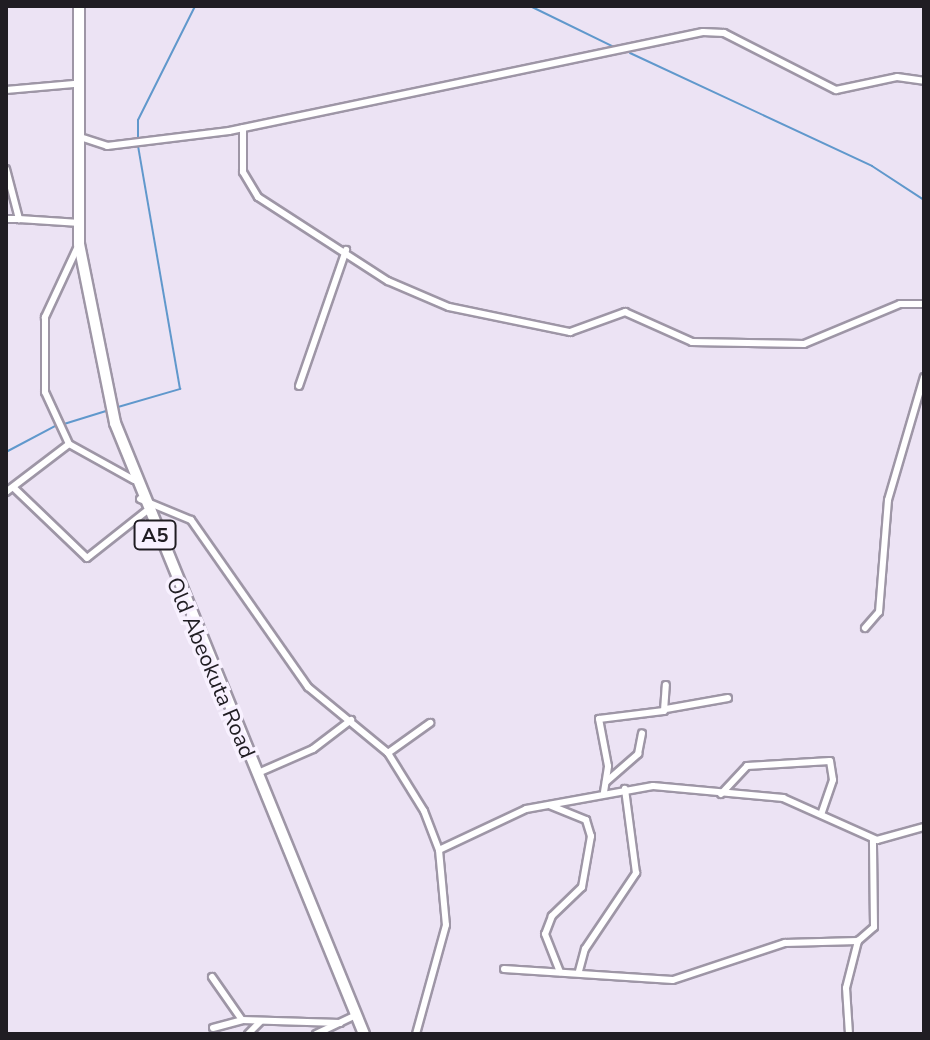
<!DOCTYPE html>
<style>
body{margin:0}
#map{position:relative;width:930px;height:1040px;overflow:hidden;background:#ece3f4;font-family:"Nunito Sans",sans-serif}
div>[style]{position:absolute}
.stream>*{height:2px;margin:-1px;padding:0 1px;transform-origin:1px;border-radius:1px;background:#6098cc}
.roads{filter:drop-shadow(2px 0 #9e96a6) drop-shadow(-2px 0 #9e96a6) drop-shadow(0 2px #9e96a6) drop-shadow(0 -2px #9e96a6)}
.minor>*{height:6px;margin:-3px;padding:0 3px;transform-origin:3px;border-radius:3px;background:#fff}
.trunk>*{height:10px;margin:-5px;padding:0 5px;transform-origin:5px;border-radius:5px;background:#fff}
span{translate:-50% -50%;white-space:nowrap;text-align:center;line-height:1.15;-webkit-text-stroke:7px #f8f1ff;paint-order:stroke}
.shield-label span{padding:2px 6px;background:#f8f1ff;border:2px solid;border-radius:6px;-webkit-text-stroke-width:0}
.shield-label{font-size:20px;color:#201d23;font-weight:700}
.street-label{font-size:22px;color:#201d23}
.frame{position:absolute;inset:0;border:8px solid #201d23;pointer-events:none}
</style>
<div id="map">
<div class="stream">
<div style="left:530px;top:6px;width:96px;rotate:26deg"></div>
<div style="left:630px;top:53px;width:267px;rotate:25deg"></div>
<div style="left:872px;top:166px;width:62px;rotate:33.2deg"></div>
<div style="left:138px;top:137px;width:17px;rotate:-90deg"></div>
<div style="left:138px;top:120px;width:127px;rotate:-63.4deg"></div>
<div style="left:118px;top:407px;width:65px;rotate:-16.2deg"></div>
<div style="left:180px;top:389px;width:247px;rotate:-99.8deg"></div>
<div style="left:64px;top:424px;width:44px;rotate:-17.2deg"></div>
<div style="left:6px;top:452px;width:58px;rotate:-27.9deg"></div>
</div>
<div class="roads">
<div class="minor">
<div style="left:6px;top:90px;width:68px;rotate:-5deg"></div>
<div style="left:243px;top:128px;width:44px;rotate:90deg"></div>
<div style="left:243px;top:172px;width:29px;rotate:59deg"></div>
<div style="left:258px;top:197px;width:155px;rotate:32.9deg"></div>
<div style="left:388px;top:281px;width:66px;rotate:23.1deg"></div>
<div style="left:449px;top:307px;width:124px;rotate:11.7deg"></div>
<div style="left:570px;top:332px;width:59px;rotate:-20deg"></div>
<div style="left:625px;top:312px;width:73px;rotate:24.1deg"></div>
<div style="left:692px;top:342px;width:112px;rotate:1deg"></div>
<div style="left:804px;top:344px;width:104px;rotate:-22.6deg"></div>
<div style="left:900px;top:304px;width:24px"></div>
<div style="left:77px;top:136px;width:32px;rotate:18deg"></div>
<div style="left:107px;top:146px;width:123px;rotate:-7deg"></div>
<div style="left:229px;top:131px;width:484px;rotate:-11.8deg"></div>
<div style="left:703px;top:32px;width:21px;rotate:3deg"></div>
<div style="left:724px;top:33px;width:126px;rotate:27deg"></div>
<div style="left:836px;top:90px;width:62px;rotate:-12deg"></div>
<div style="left:897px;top:77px;width:27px;rotate:8deg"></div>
<div style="left:6px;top:169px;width:52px;rotate:75.4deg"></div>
<div style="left:19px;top:219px;width:61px;rotate:3.8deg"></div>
<div style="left:6px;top:219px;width:13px"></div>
<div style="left:79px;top:244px;width:81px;rotate:115deg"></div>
<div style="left:45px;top:317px;width:75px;rotate:90deg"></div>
<div style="left:45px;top:392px;width:57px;rotate:65.2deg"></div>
<div style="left:69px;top:444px;width:74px;rotate:29deg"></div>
<div style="left:299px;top:386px;width:144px;rotate:-70.9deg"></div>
<div style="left:14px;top:488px;width:101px;rotate:43.8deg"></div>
<div style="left:87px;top:558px;width:74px;rotate:-38.4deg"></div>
<div style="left:6px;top:492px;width:79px;rotate:-37.3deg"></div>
<div style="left:140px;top:499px;width:55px;rotate:22.4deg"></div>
<div style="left:191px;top:520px;width:204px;rotate:55deg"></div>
<div style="left:308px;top:687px;width:104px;rotate:39.5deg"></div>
<div style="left:388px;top:753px;width:68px;rotate:58.2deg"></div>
<div style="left:424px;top:811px;width:42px;rotate:69deg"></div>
<div style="left:439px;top:850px;width:75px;rotate:84.7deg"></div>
<div style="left:446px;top:925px;width:113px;rotate:105.4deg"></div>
<div style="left:865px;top:628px;width:21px;rotate:-49deg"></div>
<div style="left:879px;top:612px;width:112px;rotate:-85.4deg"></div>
<div style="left:888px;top:500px;width:128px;rotate:-73.7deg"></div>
<div style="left:666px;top:709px;width:63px;rotate:-10.1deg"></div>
<div style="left:388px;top:753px;width:52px;rotate:-35.5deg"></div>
<div style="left:258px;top:773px;width:60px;rotate:-23.6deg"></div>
<div style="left:313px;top:749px;width:48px;rotate:-37.3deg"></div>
<div style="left:606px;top:782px;width:43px;rotate:-41.2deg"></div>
<div style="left:638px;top:754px;width:21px;rotate:-79deg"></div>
<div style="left:604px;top:792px;width:26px;rotate:-81deg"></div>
<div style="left:608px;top:766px;width:48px;rotate:-100.8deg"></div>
<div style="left:599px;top:719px;width:65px;rotate:-7deg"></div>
<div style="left:664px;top:711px;width:26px;rotate:-86deg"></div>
<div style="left:721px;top:794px;width:38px;rotate:-47deg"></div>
<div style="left:747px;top:766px;width:83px;rotate:-3.4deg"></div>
<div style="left:830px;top:761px;width:19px;rotate:81deg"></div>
<div style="left:833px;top:780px;width:36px;rotate:109deg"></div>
<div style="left:549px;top:805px;width:40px;rotate:22deg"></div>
<div style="left:586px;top:820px;width:17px;rotate:73deg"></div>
<div style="left:591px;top:836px;width:52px;rotate:100deg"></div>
<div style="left:582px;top:887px;width:42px;rotate:136deg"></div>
<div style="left:552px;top:916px;width:19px;rotate:111deg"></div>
<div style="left:545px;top:934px;width:41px;rotate:68.5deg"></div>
<div style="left:439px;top:850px;width:96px;rotate:-25.2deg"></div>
<div style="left:526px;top:809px;width:129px;rotate:-10.3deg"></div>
<div style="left:653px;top:786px;width:131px;rotate:5.3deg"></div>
<div style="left:783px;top:798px;width:103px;rotate:24.1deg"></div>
<div style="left:877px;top:840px;width:49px;rotate:-15.5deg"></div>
<div style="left:504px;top:969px;width:169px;rotate:3.7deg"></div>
<div style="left:673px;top:980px;width:118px;rotate:-18.3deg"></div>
<div style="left:785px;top:943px;width:73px;rotate:-1.6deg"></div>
<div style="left:579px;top:971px;width:23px;rotate:-75deg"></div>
<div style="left:585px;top:949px;width:92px;rotate:-56.1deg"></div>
<div style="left:636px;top:873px;width:85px;rotate:-97.5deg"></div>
<div style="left:212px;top:977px;width:52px;rotate:55.1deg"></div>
<div style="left:213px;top:1028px;width:30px;rotate:-15deg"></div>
<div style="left:242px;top:1020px;width:98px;rotate:1.8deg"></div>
<div style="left:248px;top:1034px;width:17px;rotate:-45deg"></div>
<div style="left:316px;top:1034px;width:44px;rotate:-25.4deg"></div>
<div style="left:849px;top:1034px;width:46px;rotate:-93.7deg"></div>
<div style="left:846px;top:988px;width:49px;rotate:-75.7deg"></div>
<div style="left:858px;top:941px;width:21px;rotate:-41deg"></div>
<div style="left:874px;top:927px;width:88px;rotate:-90.7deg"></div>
</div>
<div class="trunk">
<div style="left:79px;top:6px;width:238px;rotate:90deg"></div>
<div style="left:79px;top:244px;width:183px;rotate:78.6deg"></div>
<div style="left:115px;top:423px;width:660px;rotate:67.83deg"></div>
</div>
</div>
<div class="shield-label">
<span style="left:155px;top:535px">A5</span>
</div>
<div class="street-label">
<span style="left:210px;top:668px;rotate:67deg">Old Abeokuta Road</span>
</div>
<div class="frame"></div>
</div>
